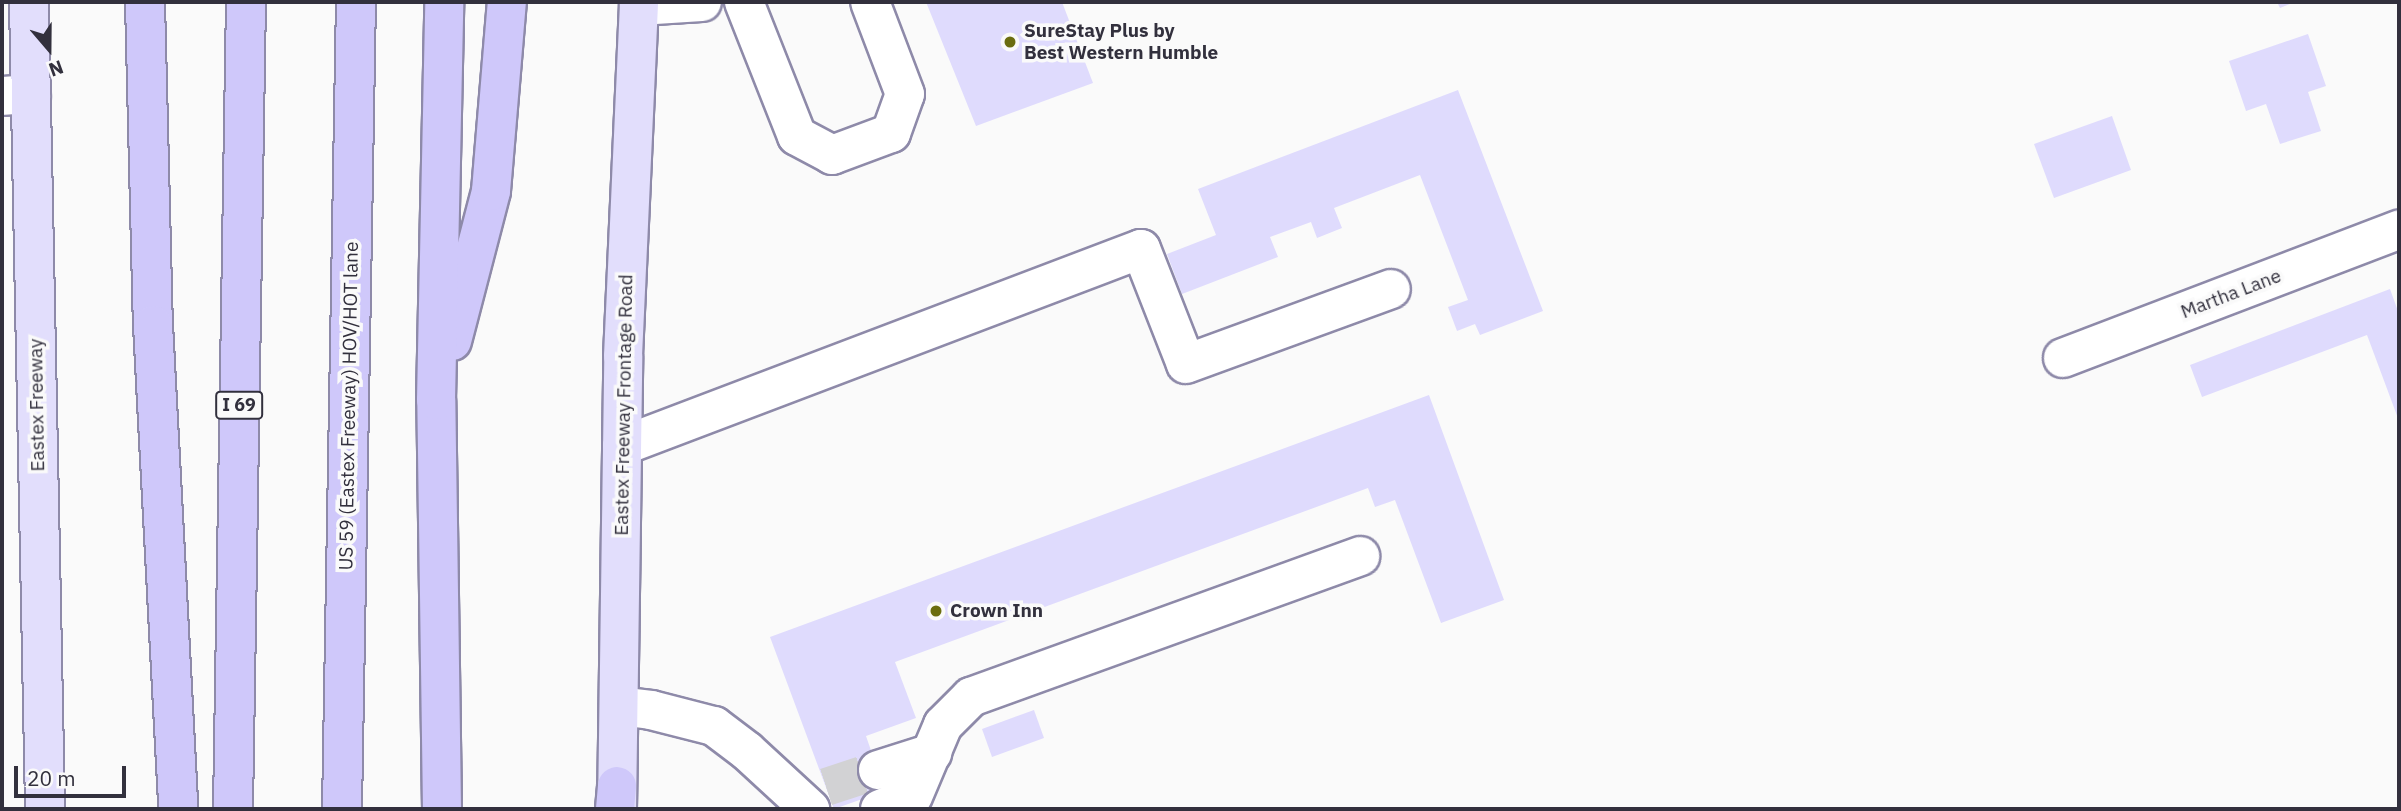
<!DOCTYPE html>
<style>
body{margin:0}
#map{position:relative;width:2401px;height:811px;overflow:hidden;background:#fafafa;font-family:"IBM Plex Sans",sans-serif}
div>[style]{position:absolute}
.building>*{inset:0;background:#dfdbfd}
.minor-tunnel>*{height:38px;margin-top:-19px;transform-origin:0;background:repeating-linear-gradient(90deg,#d2d2d4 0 38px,transparent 0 57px)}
.roads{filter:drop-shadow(2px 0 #8e8aa9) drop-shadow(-2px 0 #8e8aa9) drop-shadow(0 2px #8e8aa9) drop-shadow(0 -2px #8e8aa9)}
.minor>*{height:38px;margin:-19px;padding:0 19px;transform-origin:19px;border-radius:19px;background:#fff}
.major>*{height:38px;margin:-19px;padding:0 19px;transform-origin:19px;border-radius:19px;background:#e2defc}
.highway>*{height:38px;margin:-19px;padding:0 19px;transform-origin:19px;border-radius:19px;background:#cfc8fa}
.dots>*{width:19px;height:19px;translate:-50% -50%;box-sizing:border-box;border:4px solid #fafafa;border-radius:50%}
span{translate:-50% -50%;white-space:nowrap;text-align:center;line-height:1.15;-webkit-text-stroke:7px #fafafa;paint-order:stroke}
.shield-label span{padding:2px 5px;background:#fafafa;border:2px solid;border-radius:5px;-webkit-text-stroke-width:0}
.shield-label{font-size:18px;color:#32303d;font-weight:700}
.poi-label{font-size:19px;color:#32303d;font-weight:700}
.left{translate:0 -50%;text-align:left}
.street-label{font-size:19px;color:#32303d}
.frame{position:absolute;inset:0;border:4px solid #32303d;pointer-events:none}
.north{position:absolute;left:14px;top:14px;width:70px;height:70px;-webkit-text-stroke:5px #fafafa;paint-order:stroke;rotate:160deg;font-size:19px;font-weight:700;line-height:28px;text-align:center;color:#32303d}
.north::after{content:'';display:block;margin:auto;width:24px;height:32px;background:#32303d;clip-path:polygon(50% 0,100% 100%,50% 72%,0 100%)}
.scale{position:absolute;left:14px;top:766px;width:112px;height:32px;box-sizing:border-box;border:4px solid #32303d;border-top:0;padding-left:9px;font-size:21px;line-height:24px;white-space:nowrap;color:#32303d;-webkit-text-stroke:5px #fafafa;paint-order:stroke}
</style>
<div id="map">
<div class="building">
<div style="clip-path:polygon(926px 2px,1062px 2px,1093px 83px,976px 126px)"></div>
<div style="clip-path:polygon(2277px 2px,2295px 2px,2280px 8px)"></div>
<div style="clip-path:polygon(2308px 34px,2326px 86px,2308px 92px,2321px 131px,2280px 144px,2266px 104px,2246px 111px,2229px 61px)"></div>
<div style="clip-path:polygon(1458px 90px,1543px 311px,1480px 335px,1475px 324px,1457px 331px,1448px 307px,1468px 300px,1420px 175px,1334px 208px,1342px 228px,1317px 238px,1311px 222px,1270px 237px,1278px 257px,1182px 294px,1167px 254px,1216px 235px,1198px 189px)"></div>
<div style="clip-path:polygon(2112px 116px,2131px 170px,2054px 198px,2034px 144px)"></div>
<div style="clip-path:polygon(2390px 289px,2399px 314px,2399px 421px,2367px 335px,2202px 397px,2190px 365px)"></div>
<div style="clip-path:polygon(1429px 395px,1504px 600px,1441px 623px,1395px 500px,1375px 507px,1368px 488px,895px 662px,916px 718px,866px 736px,885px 791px,834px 809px,770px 637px)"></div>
<div style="clip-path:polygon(1034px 710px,1044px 738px,992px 757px,982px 729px)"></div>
</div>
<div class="minor-tunnel">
<div style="left:826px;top:787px;width:55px;rotate:-18.1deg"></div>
</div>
<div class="roads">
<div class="minor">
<div style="left:744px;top:2px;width:144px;rotate:68.4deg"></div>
<div style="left:797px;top:136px;width:40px;rotate:28deg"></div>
<div style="left:832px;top:155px;width:63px;rotate:-20.4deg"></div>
<div style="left:891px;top:133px;width:41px;rotate:-70.3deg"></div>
<div style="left:905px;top:94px;width:98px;rotate:-110.8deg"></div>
<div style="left:639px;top:6px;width:63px;rotate:-3.6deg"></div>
<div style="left:2px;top:96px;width:29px;rotate:-4deg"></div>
<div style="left:2063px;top:358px;width:360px;rotate:-20.9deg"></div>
<div style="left:622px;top:446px;width:555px;rotate:-20.79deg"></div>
<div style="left:1141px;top:249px;width:123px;rotate:68.6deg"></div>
<div style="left:1186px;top:364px;width:218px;rotate:-20.1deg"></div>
<div style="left:619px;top:706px;width:32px;rotate:7deg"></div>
<div style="left:651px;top:710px;width:65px;rotate:14.3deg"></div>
<div style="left:714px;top:726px;width:41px;rotate:37.1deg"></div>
<div style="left:747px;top:751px;width:86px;rotate:42.6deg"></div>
<div style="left:878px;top:770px;width:57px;rotate:-17.5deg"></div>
<div style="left:880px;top:809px;width:35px;rotate:-22deg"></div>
<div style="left:913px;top:796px;width:77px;rotate:-67.1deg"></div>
<div style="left:943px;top:725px;width:40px;rotate:-45deg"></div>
<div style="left:971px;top:697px;width:414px;rotate:-19.9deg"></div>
</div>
<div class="major">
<div style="left:29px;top:2px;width:807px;rotate:88.86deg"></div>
<div style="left:617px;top:809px;width:453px;rotate:-89.2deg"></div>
<div style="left:623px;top:356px;width:354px;rotate:-87.4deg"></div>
</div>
<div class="highway">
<div style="left:145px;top:2px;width:323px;rotate:88.6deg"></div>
<div style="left:153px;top:325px;width:485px;rotate:87deg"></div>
<div style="left:452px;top:341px;width:155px;rotate:-75.4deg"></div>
<div style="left:491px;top:191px;width:190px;rotate:-85.2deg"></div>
<div style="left:233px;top:809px;width:807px;rotate:-89.08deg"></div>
<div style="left:342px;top:809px;width:807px;rotate:-89.01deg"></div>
<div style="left:442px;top:809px;width:409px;rotate:-90.8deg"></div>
<div style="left:436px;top:400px;width:398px;rotate:-88.8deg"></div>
<div style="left:615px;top:809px;width:23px;rotate:-85deg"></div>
</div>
</div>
<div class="dots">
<div style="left:1010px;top:42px;background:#6b6d10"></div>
<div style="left:936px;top:611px;background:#6b6d10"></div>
</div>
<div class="shield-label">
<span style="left:239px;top:405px">I 69</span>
</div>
<div class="poi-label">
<span class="left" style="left:1024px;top:42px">SureStay Plus by<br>Best Western Humble</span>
<span class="left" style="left:950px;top:611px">Crown Inn</span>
</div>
<div class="street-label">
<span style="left:2231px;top:294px;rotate:-21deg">Martha Lane</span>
<span style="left:37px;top:405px;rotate:-91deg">Eastex Freeway</span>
<span style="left:624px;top:405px;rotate:-89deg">Eastex Freeway Frontage Road</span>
<span style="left:349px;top:406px;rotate:-89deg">US 59 (Eastex Freeway) HOV/HOT lane</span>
</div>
<div class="frame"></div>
<div class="north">N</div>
<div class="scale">20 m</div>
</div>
